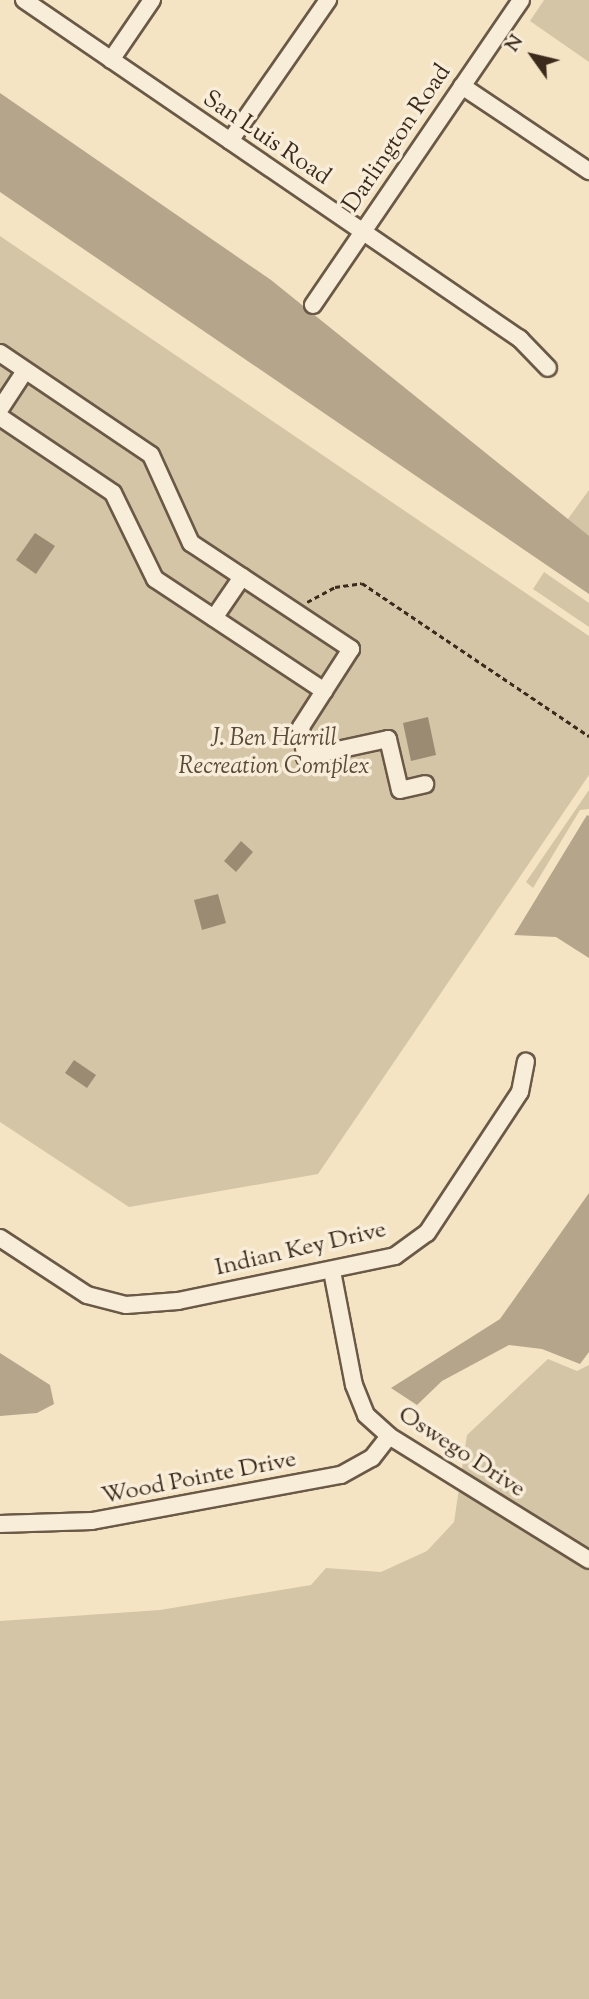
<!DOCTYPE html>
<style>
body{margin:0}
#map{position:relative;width:589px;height:1999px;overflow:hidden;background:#f4e4c4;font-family:"Sorts Mill Goudy",serif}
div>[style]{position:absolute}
.green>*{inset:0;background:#d5c5a7}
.water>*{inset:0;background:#b5a58b}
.building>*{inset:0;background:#9c8b73}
.path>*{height:2.5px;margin-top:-1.25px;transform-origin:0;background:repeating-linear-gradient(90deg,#3c2b1c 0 5px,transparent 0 8.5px)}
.roads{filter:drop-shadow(2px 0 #6a5946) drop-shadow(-2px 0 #6a5946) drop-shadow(0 2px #6a5946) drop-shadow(0 -2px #6a5946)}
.minor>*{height:16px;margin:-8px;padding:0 8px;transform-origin:8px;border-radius:8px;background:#f8edd9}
span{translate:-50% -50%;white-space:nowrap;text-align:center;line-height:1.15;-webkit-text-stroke:7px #f8edd9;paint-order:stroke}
.street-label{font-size:24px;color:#3c2b1c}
.park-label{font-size:24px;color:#5b4a38;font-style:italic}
.north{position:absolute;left:498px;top:21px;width:70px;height:70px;-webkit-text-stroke:5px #f8edd9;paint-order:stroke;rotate:304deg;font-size:19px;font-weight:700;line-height:28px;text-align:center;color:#3c2b1c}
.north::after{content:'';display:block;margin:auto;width:24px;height:32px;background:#3c2b1c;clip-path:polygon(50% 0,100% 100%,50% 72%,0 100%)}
</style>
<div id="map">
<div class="green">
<div style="clip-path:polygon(544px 0,589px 0,589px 62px,530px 21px)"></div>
<div style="clip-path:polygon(0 236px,589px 636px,589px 775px,318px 1174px,129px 1207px,0 1122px)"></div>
<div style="clip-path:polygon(589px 490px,589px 554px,557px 534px)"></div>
<div style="clip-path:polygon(544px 572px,589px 603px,589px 627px,533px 589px)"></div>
<div style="clip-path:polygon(589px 790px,589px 809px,580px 810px,533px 888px,526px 882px)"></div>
<div style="clip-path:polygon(548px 1359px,577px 1371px,589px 1365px,589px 1999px,0 1999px,0 1621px,160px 1610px,311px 1585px,326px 1568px,381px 1572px,427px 1551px,454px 1522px,467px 1435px)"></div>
</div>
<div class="water">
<div style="clip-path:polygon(0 93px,271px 280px,589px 536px,589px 594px,0 192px)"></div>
<div style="clip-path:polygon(587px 815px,589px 816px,589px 958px,556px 937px,514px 935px)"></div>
<div style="clip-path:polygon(589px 1193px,589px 1352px,580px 1364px,542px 1349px,509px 1345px,442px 1381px,417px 1405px,391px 1388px,500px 1319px)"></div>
<div style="clip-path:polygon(0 1353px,50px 1385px,54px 1404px,37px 1413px,0 1416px)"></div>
</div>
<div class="building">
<div style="clip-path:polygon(35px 533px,55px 546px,36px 574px,16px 560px)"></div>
<div style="clip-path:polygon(428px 717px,436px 755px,411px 761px,403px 723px)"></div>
<div style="clip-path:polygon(241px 841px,253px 852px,236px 872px,224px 861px)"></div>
<div style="clip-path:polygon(218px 894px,226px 923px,202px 930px,194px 900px)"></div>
<div style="clip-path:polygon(74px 1060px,96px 1075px,87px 1088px,65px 1073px)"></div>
</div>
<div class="path">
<div style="left:307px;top:602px;width:32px;rotate:-28deg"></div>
<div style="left:335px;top:587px;width:27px;rotate:-8deg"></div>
<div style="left:362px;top:583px;width:274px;rotate:34deg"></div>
</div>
<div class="roads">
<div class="minor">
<div style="left:24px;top:0;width:601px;rotate:34.35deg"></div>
<div style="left:520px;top:339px;width:40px;rotate:46deg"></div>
<div style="left:111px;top:60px;width:73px;rotate:-55.7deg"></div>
<div style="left:462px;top:86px;width:153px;rotate:33.8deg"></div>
<div style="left:230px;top:141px;width:172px;rotate:-55.2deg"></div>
<div style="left:313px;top:305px;width:369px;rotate:-55.7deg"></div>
<div style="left:0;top:353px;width:182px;rotate:34deg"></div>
<div style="left:151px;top:455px;width:97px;rotate:65.6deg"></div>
<div style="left:191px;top:543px;width:192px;rotate:33.5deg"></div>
<div style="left:351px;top:649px;width:93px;rotate:122.7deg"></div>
<div style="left:301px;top:727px;width:30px;rotate:82deg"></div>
<div style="left:305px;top:757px;width:85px;rotate:-12.2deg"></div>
<div style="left:388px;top:739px;width:52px;rotate:76.8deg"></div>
<div style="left:400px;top:790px;width:26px;rotate:-13deg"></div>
<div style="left:0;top:409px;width:45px;rotate:-56.7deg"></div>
<div style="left:0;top:417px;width:136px;rotate:33.9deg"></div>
<div style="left:113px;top:493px;width:96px;rotate:64deg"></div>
<div style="left:155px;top:579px;width:203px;rotate:33.5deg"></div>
<div style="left:214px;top:618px;width:50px;rotate:-55.7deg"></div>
<div style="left:0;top:1238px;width:104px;rotate:33.2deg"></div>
<div style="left:87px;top:1295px;width:40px;rotate:14.4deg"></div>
<div style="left:126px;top:1305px;width:52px;rotate:-4.4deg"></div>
<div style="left:178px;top:1301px;width:222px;rotate:-11.7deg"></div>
<div style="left:395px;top:1256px;width:39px;rotate:-36deg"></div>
<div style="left:427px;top:1233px;width:169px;rotate:-56.6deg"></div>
<div style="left:520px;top:1092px;width:31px;rotate:-79deg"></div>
<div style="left:332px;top:1271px;width:116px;rotate:79.1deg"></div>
<div style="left:354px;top:1385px;width:32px;rotate:68deg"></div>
<div style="left:366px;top:1415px;width:31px;rotate:42deg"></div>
<div style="left:389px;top:1436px;width:235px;rotate:31.8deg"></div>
<div style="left:0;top:1524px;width:92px;rotate:-1.9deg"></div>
<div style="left:92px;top:1521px;width:253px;rotate:-10.5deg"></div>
<div style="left:341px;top:1475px;width:35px;rotate:-29deg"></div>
<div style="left:372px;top:1458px;width:28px;rotate:-52deg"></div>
</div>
</div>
<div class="street-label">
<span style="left:266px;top:139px;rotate:34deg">San Luis Road</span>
<span style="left:398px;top:139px;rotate:-56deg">Darlington Road</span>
<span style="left:301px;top:1250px;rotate:-13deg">Indian Key Drive</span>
<span style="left:461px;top:1453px;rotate:33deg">Oswego Drive</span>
<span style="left:199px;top:1479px;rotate:-11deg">Wood Pointe Drive</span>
</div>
<div class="park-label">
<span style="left:274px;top:754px">J. Ben Harrill<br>Recreation Complex</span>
</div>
<div class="north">N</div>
</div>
